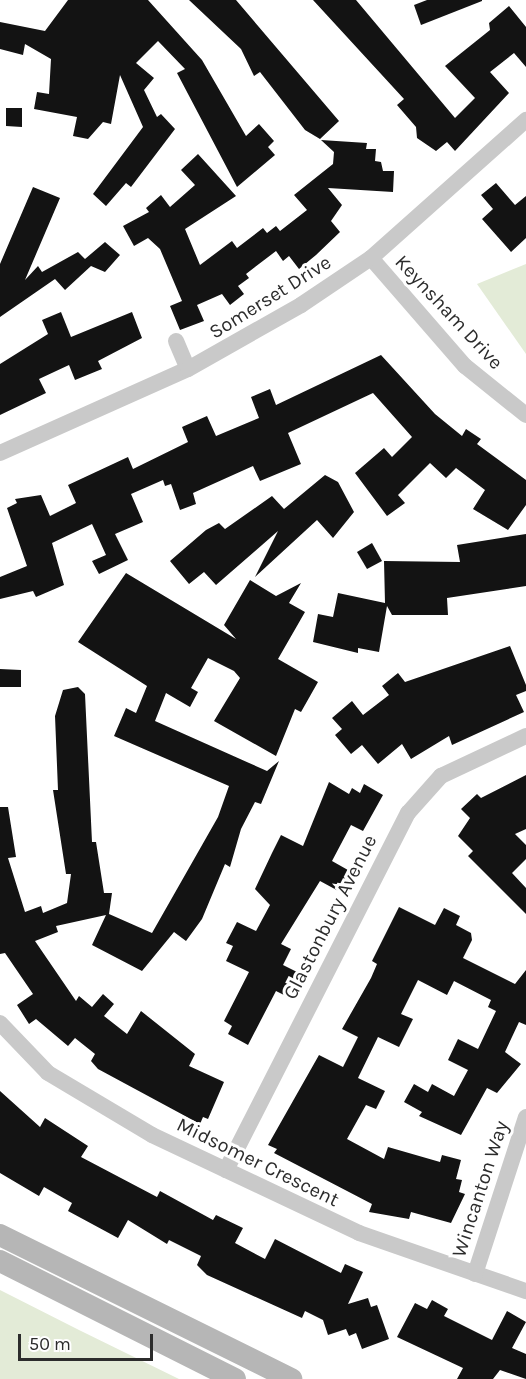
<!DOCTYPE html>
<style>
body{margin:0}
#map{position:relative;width:526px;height:1379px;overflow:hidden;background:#fff;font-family:Karla,sans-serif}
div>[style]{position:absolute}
.green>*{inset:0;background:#e3ebd7}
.building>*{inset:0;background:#131313}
.minor>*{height:16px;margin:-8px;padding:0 8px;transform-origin:8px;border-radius:8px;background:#c9c9c9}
.secondary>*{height:22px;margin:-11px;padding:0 11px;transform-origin:11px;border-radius:11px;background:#b6b6b6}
span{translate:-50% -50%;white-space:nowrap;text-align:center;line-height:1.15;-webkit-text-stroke:6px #fff;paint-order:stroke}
.street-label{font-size:20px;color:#2c2c2c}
.scale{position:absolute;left:18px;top:1334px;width:135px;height:27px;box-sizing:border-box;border:3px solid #2c2c2c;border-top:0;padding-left:8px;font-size:18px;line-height:21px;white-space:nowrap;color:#2c2c2c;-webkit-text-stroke:4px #fff;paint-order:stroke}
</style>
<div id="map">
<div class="green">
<div style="clip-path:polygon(526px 264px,526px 354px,477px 284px)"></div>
<div style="clip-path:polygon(0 1290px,79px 1330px,179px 1379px,0 1379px)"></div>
</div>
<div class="building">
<div style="clip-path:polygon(68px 0,148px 0,202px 60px,246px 136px,259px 124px,274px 141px,268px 147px,275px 155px,237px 187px,177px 73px,185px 69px,158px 41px,136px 63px,154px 78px,144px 90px,157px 117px,161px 114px,175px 129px,131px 187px,126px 183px,106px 206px,93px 194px,143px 127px,120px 75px,111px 124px,103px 122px,88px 139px,73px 136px,77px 117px,34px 109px,37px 92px,49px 94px,51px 59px,25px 44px,23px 55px,0 49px,0 22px,45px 31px)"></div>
<div style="clip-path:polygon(189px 0,236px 0,339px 121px,320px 139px,305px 130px,260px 72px,254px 76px,241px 49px)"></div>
<div style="clip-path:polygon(313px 0,356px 0,455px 118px,475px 98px,445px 66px,490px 30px,489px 23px,509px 6px,526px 27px,526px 67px,514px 53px,490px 72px,509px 93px,455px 151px,447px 142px,436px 151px,417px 138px,416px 127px,397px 105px,404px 99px)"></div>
<div style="clip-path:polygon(427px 0,482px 0,482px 1px,421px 25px,414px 5px)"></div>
<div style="clip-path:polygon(6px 108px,22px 108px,22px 127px,6px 126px)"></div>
<div style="clip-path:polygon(321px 140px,367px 143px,366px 149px,376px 149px,375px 161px,381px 162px,383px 171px,394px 171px,393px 192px,328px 188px,342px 205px,331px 221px,340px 232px,316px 255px,299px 269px,289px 256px,283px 261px,276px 251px,246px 274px,249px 278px,238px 286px,244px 294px,230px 305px,222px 294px,197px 305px,204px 321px,180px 330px,170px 306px,182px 301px,160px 249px,148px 238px,134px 246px,123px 226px,149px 212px,146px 208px,161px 195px,170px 207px,195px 185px,181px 170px,198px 154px,236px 196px,185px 229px,200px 265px,232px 241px,237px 248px,263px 228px,267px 233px,276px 226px,280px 231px,307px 210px,294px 195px,333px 164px,334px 152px)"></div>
<div style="clip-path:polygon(496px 183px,515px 205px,526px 196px,526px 238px,511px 252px,482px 219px,493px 209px,481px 195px)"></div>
<div style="clip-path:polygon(33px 187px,60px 198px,25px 280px,38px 266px,42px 272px,78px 252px,85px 259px,105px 242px,120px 255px,105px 272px,91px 266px,65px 290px,55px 279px,0 317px,0 264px)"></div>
<div style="clip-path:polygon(61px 312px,71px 337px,132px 312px,142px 338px,98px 361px,102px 369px,75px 380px,69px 365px,39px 379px,46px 393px,0 415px,0 364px,48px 334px,42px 320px)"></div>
<div style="clip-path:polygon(381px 355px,435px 414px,462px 436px,466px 429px,481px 439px,477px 444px,526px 480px,526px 505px,508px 530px,473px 509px,485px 490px,456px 468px,446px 478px,430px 463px,398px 495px,405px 503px,387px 516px,355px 473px,384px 448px,392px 457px,412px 437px,373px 393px,288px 433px,301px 464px,260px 481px,253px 466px,193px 493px,196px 504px,180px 510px,171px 484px,165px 486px,163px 480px,131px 494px,143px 522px,115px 534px,128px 560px,99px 574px,92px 561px,106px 555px,92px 524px,52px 543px,64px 585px,36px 597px,33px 591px,0 599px,0 577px,27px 566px,7px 508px,17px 503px,15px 499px,41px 495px,50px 516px,76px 503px,68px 485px,128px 457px,133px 469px,188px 442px,182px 427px,207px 416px,216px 436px,259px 418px,251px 397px,270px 389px,276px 405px)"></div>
<div style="clip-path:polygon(325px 475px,338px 482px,354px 512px,333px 538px,317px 520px,255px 577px,278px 531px,216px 585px,204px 572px,189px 584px,170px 561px,206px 530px,219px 523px,225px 529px,272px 496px,284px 509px)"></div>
<div style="clip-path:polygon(526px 534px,526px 586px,447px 598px,448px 615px,392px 615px,387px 606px,379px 652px,358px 648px,358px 653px,313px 642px,318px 614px,333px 617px,338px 593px,385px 603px,384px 561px,460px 562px,457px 545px)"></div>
<div style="clip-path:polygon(372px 543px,382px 561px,367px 569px,357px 552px)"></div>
<div style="clip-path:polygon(126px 573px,236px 639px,224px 625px,250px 580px,276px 596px,301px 583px,289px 603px,305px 612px,278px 659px,318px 682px,301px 712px,295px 709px,276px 756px,214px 721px,240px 678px,234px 671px,208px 658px,191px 688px,198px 692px,190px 707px,166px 693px,155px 721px,267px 771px,279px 761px,261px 804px,255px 802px,241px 829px,230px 867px,225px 864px,202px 919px,186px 941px,174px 932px,142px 971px,92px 945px,106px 915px,56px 926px,58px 932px,35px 941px,76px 1001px,79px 996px,92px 1007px,103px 994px,114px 1004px,104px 1016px,127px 1034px,141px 1011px,195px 1054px,189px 1066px,224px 1082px,208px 1119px,203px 1117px,200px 1124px,98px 1069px,91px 1061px,95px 1054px,75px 1038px,68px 1046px,36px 1019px,29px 1024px,17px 1005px,33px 994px,5px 953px,0 954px,0 807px,8px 807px,16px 857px,8px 858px,25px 912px,41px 906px,43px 913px,67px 903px,71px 874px,66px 874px,53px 790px,58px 790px,55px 716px,63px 690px,78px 687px,85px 694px,92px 842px,96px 842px,104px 893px,112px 893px,109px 914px,152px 933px,218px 817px,229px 786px,114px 736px,126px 708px,136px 713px,147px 686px,78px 642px)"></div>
<div style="clip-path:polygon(510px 646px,526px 685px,526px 691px,516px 695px,524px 712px,452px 745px,449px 736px,411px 759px,402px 744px,378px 764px,362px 745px,351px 754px,335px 735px,342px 729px,332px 718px,352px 701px,363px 715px,389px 695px,382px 686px,398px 673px,405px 682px)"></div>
<div style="clip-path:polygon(0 669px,21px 670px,21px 687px,0 687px)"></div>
<div style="clip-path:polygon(526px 775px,526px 829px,515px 834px,526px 845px,526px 859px,512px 873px,526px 888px,526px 914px,468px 856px,473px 851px,458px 836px,470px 818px,461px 809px,477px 794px,481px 798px)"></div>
<div style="clip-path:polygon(329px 782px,349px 794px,352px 788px,360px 793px,364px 784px,383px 795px,363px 831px,351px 825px,332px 861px,355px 874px,344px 894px,320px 881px,281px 944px,291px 949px,283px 965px,299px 973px,288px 997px,276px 991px,248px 1045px,228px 1034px,232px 1026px,224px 1021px,249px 972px,226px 961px,233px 946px,226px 943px,237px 922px,256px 931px,270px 905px,255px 889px,272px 853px,281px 835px,303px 846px)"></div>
<div style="clip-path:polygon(399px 907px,435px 925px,444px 908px,460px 916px,456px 925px,471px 933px,472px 940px,463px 958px,515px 984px,526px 970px,526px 1025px,519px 1022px,505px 1052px,521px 1064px,497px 1093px,487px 1088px,461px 1135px,419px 1116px,422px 1112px,404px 1102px,414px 1084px,428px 1092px,432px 1084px,454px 1096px,468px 1070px,448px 1060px,458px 1039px,478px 1049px,496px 1011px,488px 1007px,491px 1000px,454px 981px,447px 995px,418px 980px,401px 1014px,413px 1019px,399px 1047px,378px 1037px,358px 1078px,385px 1091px,376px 1109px,366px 1105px,347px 1139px,384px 1159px,388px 1147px,440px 1162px,442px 1155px,461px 1160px,456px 1179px,462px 1180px,459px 1192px,465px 1194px,451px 1223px,411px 1212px,409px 1219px,369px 1212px,372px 1204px,274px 1153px,277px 1149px,268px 1145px,319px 1055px,343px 1067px,358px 1037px,342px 1029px,371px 978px,377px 964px,372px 961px)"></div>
<div style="clip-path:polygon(0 1091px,40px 1127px,45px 1118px,88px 1146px,81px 1157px,157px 1197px,160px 1191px,213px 1220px,216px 1215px,243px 1228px,235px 1243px,265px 1259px,275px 1239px,341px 1273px,345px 1264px,363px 1272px,348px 1304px,368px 1298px,371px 1307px,377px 1305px,389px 1339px,362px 1349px,356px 1333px,349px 1336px,346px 1329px,328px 1335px,323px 1320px,305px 1311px,302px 1318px,207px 1275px,197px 1265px,201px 1256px,169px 1240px,167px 1244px,128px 1220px,118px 1238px,68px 1211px,72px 1203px,44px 1187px,39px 1196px,0 1173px)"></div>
<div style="clip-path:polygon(432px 1300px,448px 1309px,444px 1316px,492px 1340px,507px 1311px,526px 1322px,512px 1348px,526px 1354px,526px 1379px,500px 1370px,493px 1379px,457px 1379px,463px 1368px,397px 1337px,415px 1303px,427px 1309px)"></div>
</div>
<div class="minor">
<div style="left:371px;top:258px;width:143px;rotate:49deg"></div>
<div style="left:465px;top:366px;width:78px;rotate:38.8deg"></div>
<div style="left:176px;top:341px;width:30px;rotate:67deg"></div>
<div style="left:0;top:453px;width:206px;rotate:-24.1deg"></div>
<div style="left:188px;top:369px;width:130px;rotate:-29.5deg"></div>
<div style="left:301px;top:305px;width:84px;rotate:-33.9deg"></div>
<div style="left:371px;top:258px;width:208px;rotate:-41.7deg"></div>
<div style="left:0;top:1023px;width:69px;rotate:46.2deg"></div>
<div style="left:48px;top:1073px;width:121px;rotate:30.8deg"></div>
<div style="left:152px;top:1135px;width:229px;rotate:25.3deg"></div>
<div style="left:359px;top:1233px;width:177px;rotate:19.2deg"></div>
<div style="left:226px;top:1170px;width:401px;rotate:-63deg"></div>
<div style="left:408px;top:813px;width:50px;rotate:-48.3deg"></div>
<div style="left:441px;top:776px;width:94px;rotate:-25.2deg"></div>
<div style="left:475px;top:1274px;width:165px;rotate:-72deg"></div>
</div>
<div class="secondary">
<div style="left:0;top:1235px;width:325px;rotate:26.3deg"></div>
<div style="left:0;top:1261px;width:263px;rotate:26.7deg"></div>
</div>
<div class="street-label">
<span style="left:270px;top:297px;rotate:-32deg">Somerset Drive</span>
<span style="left:449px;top:312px;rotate:47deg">Keynsham Drive</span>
<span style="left:330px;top:917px;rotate:-63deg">Glastonbury Avenue</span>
<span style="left:258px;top:1162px;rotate:26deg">Midsomer Crescent</span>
<span style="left:480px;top:1189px;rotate:-72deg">Wincanton Way</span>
</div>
<div class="scale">50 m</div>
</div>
